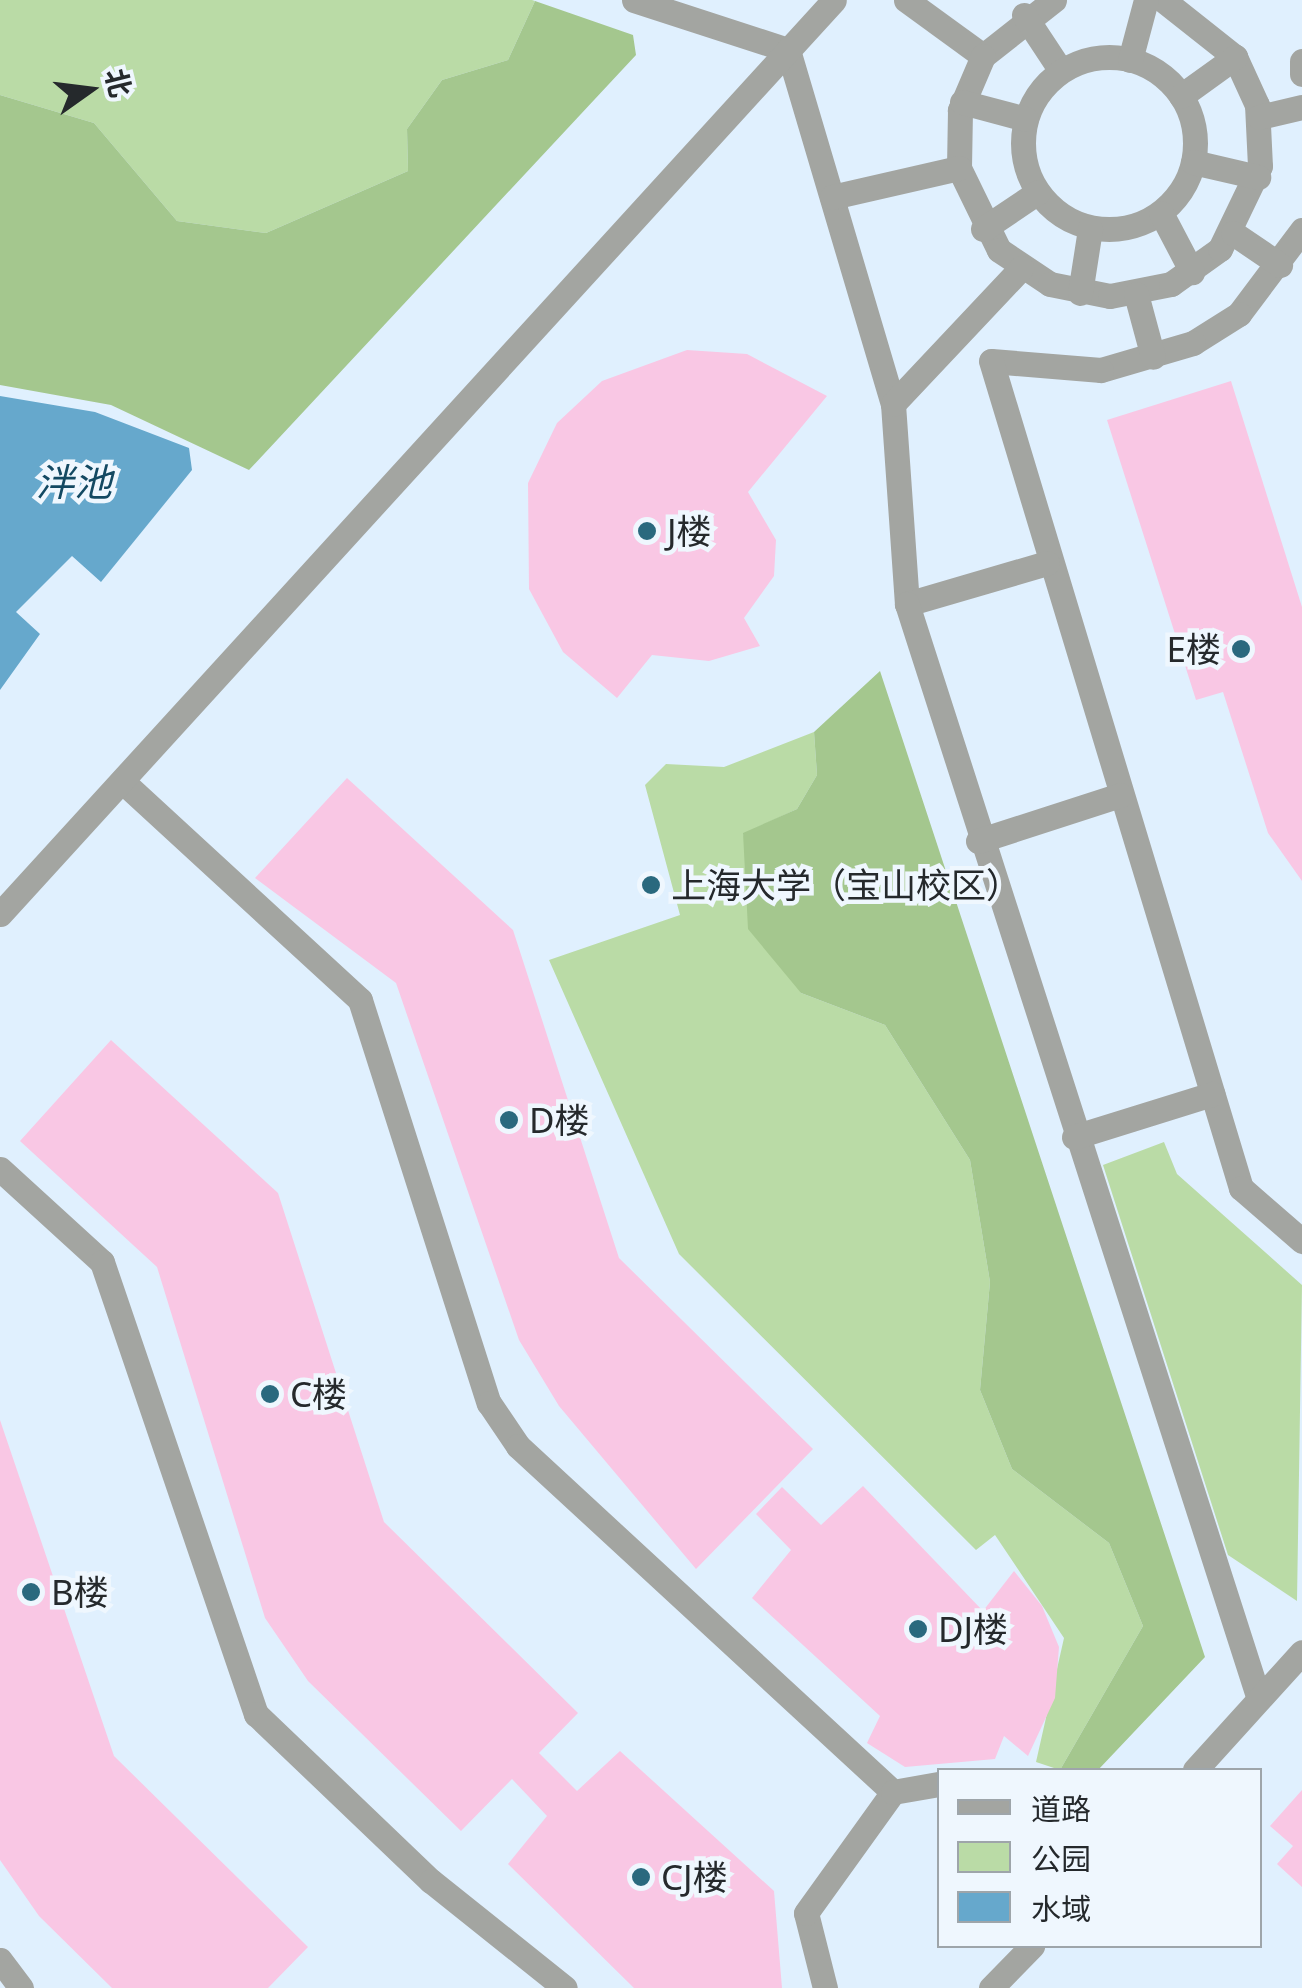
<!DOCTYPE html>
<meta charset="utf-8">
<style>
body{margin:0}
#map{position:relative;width:1302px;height:1988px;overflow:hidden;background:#eff7fe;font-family:"Noto Sans","Noto Sans SC",sans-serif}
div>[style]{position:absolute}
.built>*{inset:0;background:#e0f0fe}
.green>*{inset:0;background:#badba6}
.forest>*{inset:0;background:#a4c78e}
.water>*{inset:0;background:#66a8cc}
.building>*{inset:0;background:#f9c7e4}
.minor>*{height:25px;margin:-12.5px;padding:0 12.5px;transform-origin:12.5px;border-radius:12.5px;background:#a3a5a1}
.minor>.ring{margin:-12.5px;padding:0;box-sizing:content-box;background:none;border:25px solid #a3a5a1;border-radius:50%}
.dots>*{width:28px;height:28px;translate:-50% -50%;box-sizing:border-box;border:5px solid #eff7fe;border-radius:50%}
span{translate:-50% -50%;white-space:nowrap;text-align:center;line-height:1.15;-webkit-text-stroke:9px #eff7fe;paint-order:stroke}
.poi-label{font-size:35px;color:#25292c}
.left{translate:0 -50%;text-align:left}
.right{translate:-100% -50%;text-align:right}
.water-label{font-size:38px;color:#134962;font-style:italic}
.legend{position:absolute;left:937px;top:1768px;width:325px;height:180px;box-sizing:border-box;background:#eff7fe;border:2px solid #9ea5aa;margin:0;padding:12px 18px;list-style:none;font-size:30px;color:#25292c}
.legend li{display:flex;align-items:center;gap:20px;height:50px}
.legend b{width:50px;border:2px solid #9ea5aa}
.north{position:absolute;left:40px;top:40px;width:100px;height:100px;-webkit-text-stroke:8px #eff7fe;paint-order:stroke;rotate:76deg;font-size:28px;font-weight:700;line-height:40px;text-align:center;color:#25292c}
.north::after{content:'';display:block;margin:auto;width:35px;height:45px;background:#25292c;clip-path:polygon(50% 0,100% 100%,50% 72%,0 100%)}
</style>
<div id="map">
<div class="built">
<div style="clip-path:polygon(evenodd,0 0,1302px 0,1302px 1988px,0 1988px,0 0,939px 1770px,1260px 1770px,1260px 1946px,939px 1946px,939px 1770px)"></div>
</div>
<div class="green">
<div style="clip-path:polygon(0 0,532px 0,535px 1px,508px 60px,442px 80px,407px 129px,408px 171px,266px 233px,177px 221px,94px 123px,0 95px)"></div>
<div style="clip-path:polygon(814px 732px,817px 775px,797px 809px,743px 834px,801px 993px,885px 1025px,970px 1160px,990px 1282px,980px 1390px,1012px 1469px,1109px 1543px,1143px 1626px,1060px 1770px,1036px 1762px,1064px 1638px,995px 1535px,976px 1550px,679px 1254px,549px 960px,680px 915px,645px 785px,666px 764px,724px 767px)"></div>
<div style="clip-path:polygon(1164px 1142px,1177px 1174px,1302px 1285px,1297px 1601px,1228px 1555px,1103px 1165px)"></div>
</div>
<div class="forest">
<div style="clip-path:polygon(535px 1px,633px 35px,636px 55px,249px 470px,111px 405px,0 385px,0 95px,94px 123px,177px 221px,266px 233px,408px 171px,407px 129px,442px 80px,508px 60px)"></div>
<div style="clip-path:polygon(880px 671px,1205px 1657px,1098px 1770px,1060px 1770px,1143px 1626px,1109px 1543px,1012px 1469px,980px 1390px,990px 1282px,970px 1160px,885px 1025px,801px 993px,748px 929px,743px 833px,797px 809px,817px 775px,814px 732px)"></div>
</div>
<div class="water">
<div style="clip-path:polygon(0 396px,95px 412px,189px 448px,192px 470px,101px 582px,72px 556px,16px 612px,40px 634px,0 690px)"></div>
</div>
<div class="building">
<div style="clip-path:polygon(687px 350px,747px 354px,827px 396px,748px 492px,776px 540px,774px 576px,744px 618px,760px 646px,709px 661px,652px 655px,617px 698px,563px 652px,529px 589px,528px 483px,557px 423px,602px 381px)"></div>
<div style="clip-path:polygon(1231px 381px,1302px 607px,1302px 881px,1268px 833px,1223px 692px,1196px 700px,1107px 420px)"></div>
<div style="clip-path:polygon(347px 778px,513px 930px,619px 1258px,813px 1449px,696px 1569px,559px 1406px,519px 1340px,396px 983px,255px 878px)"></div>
<div style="clip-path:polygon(111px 1040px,278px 1193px,384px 1522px,578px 1713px,539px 1753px,577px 1791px,620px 1751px,774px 1891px,782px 1988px,634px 1988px,508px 1864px,547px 1816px,512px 1779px,461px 1831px,308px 1681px,265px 1618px,157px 1267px,20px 1141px)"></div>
<div style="clip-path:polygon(0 1420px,114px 1756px,308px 1947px,268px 1988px,112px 1988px,39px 1916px,0 1860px)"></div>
<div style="clip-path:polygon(863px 1486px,983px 1611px,1014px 1571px,1042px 1606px,1059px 1647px,1055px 1698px,1028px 1756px,1004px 1736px,995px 1759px,905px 1767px,867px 1743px,880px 1716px,752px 1598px,791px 1550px,756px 1514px,782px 1487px,821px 1525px)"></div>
<div style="clip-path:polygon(1302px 1790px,1302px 1887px,1277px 1864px,1293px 1846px,1270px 1826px)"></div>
</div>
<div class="minor">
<div style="left:634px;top:0;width:162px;rotate:18deg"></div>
<div style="left:788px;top:50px;width:369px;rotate:73.5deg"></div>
<div style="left:893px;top:404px;width:200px;rotate:86deg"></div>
<div style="left:906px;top:0;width:95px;rotate:36deg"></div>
<div style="left:1054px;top:0;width:90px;rotate:141.7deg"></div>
<div style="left:983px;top:56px;width:59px;rotate:113.1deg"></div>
<div style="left:960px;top:110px;width:58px;rotate:91deg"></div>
<div style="left:959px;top:168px;width:91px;rotate:64deg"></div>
<div style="left:999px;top:250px;width:61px;rotate:33.7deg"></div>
<div style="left:1050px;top:284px;width:61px;rotate:11.3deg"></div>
<div style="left:1110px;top:296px;width:62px;rotate:-11.1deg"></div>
<div style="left:1171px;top:284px;width:60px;rotate:-35.5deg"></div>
<div style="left:1220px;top:249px;width:92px;rotate:-64.3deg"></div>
<div style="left:1260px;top:166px;width:61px;rotate:-92.8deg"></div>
<div style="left:1257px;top:105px;width:53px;rotate:-114.6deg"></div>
<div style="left:1235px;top:57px;width:92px;rotate:-141.6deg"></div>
<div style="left:1024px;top:15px;width:67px;rotate:56.5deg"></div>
<div class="ring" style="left:1023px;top:57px;width:147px;height:147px"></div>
<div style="left:1130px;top:60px;width:62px;rotate:-75.1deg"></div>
<div style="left:1302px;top:61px;width:13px;rotate:90deg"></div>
<div style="left:1181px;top:96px;width:67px;rotate:-35.8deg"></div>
<div style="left:962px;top:102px;width:66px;rotate:14.9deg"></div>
<div style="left:1259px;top:117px;width:44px;rotate:-13.1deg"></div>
<div style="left:1193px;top:162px;width:67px;rotate:13deg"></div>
<div style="left:832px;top:197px;width:130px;rotate:-12.9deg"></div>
<div style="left:1161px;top:213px;width:67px;rotate:62.3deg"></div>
<div style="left:983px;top:229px;width:66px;rotate:-33.9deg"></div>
<div style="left:1302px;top:230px;width:105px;rotate:126.9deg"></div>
<div style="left:1239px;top:314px;width:54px;rotate:147.8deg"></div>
<div style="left:1193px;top:343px;width:96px;rotate:163.6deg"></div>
<div style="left:1101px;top:370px;width:110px;rotate:-175.3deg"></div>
<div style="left:991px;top:361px;width:864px;rotate:73.18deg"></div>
<div style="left:1241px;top:1188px;width:81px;rotate:41deg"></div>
<div style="left:1233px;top:233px;width:57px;rotate:34.2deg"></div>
<div style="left:1080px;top:293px;width:65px;rotate:-81.1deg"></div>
<div style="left:1136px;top:294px;width:65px;rotate:74.9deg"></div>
<div style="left:893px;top:404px;width:187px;rotate:-46.7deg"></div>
<div style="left:1047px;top:563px;width:146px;rotate:163.7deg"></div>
<div style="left:907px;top:604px;width:1150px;rotate:72.18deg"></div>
<div style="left:122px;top:781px;width:323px;rotate:42.6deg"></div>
<div style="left:360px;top:1000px;width:423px;rotate:72.3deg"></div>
<div style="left:489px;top:1403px;width:52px;rotate:56deg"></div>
<div style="left:518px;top:1446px;width:510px;rotate:42.7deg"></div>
<div style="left:978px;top:841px;width:149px;rotate:-17.9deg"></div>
<div style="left:0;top:914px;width:1237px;rotate:-47.62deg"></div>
<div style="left:1074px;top:1137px;width:145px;rotate:-17.3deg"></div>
<div style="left:0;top:1169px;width:138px;rotate:42.4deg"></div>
<div style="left:102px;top:1262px;width:478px;rotate:71.2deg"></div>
<div style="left:256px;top:1714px;width:242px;rotate:43.7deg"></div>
<div style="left:431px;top:1881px;width:171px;rotate:38.6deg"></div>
<div style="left:1195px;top:1770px;width:159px;rotate:-47.8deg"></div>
<div style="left:0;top:1960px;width:35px;rotate:53deg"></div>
<div style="left:825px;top:1988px;width:77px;rotate:-104.2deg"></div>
<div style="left:806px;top:1913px;width:149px;rotate:-54.3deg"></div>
<div style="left:893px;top:1792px;width:47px;rotate:-9.9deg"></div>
<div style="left:991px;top:1988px;width:59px;rotate:-45.7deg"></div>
</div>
<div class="dots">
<div style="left:647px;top:531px;background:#2a697e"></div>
<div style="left:1241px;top:649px;background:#2a697e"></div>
<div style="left:651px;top:885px;background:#2a697e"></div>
<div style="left:509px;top:1120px;background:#2a697e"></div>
<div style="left:270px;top:1394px;background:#2a697e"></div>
<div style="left:31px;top:1592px;background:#2a697e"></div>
<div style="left:918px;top:1629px;background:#2a697e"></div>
<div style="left:641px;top:1877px;background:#2a697e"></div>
</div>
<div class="poi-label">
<span class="left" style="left:667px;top:531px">J楼</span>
<span class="right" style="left:1221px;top:649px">E楼</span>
<span class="left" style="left:671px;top:885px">上海大学（宝山校区）</span>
<span class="left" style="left:529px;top:1120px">D楼</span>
<span class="left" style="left:290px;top:1394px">C楼</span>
<span class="left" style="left:51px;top:1592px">B楼</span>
<span class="left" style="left:938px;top:1629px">DJ楼</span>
<span class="left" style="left:661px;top:1877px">CJ楼</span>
</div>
<div class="water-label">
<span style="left:74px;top:482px">泮池</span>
</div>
<ul class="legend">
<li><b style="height:12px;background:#a3a5a1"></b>道路</li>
<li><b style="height:28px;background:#badba6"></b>公园</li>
<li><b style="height:28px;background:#66a8cc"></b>水域</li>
</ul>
<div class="north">北</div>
</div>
